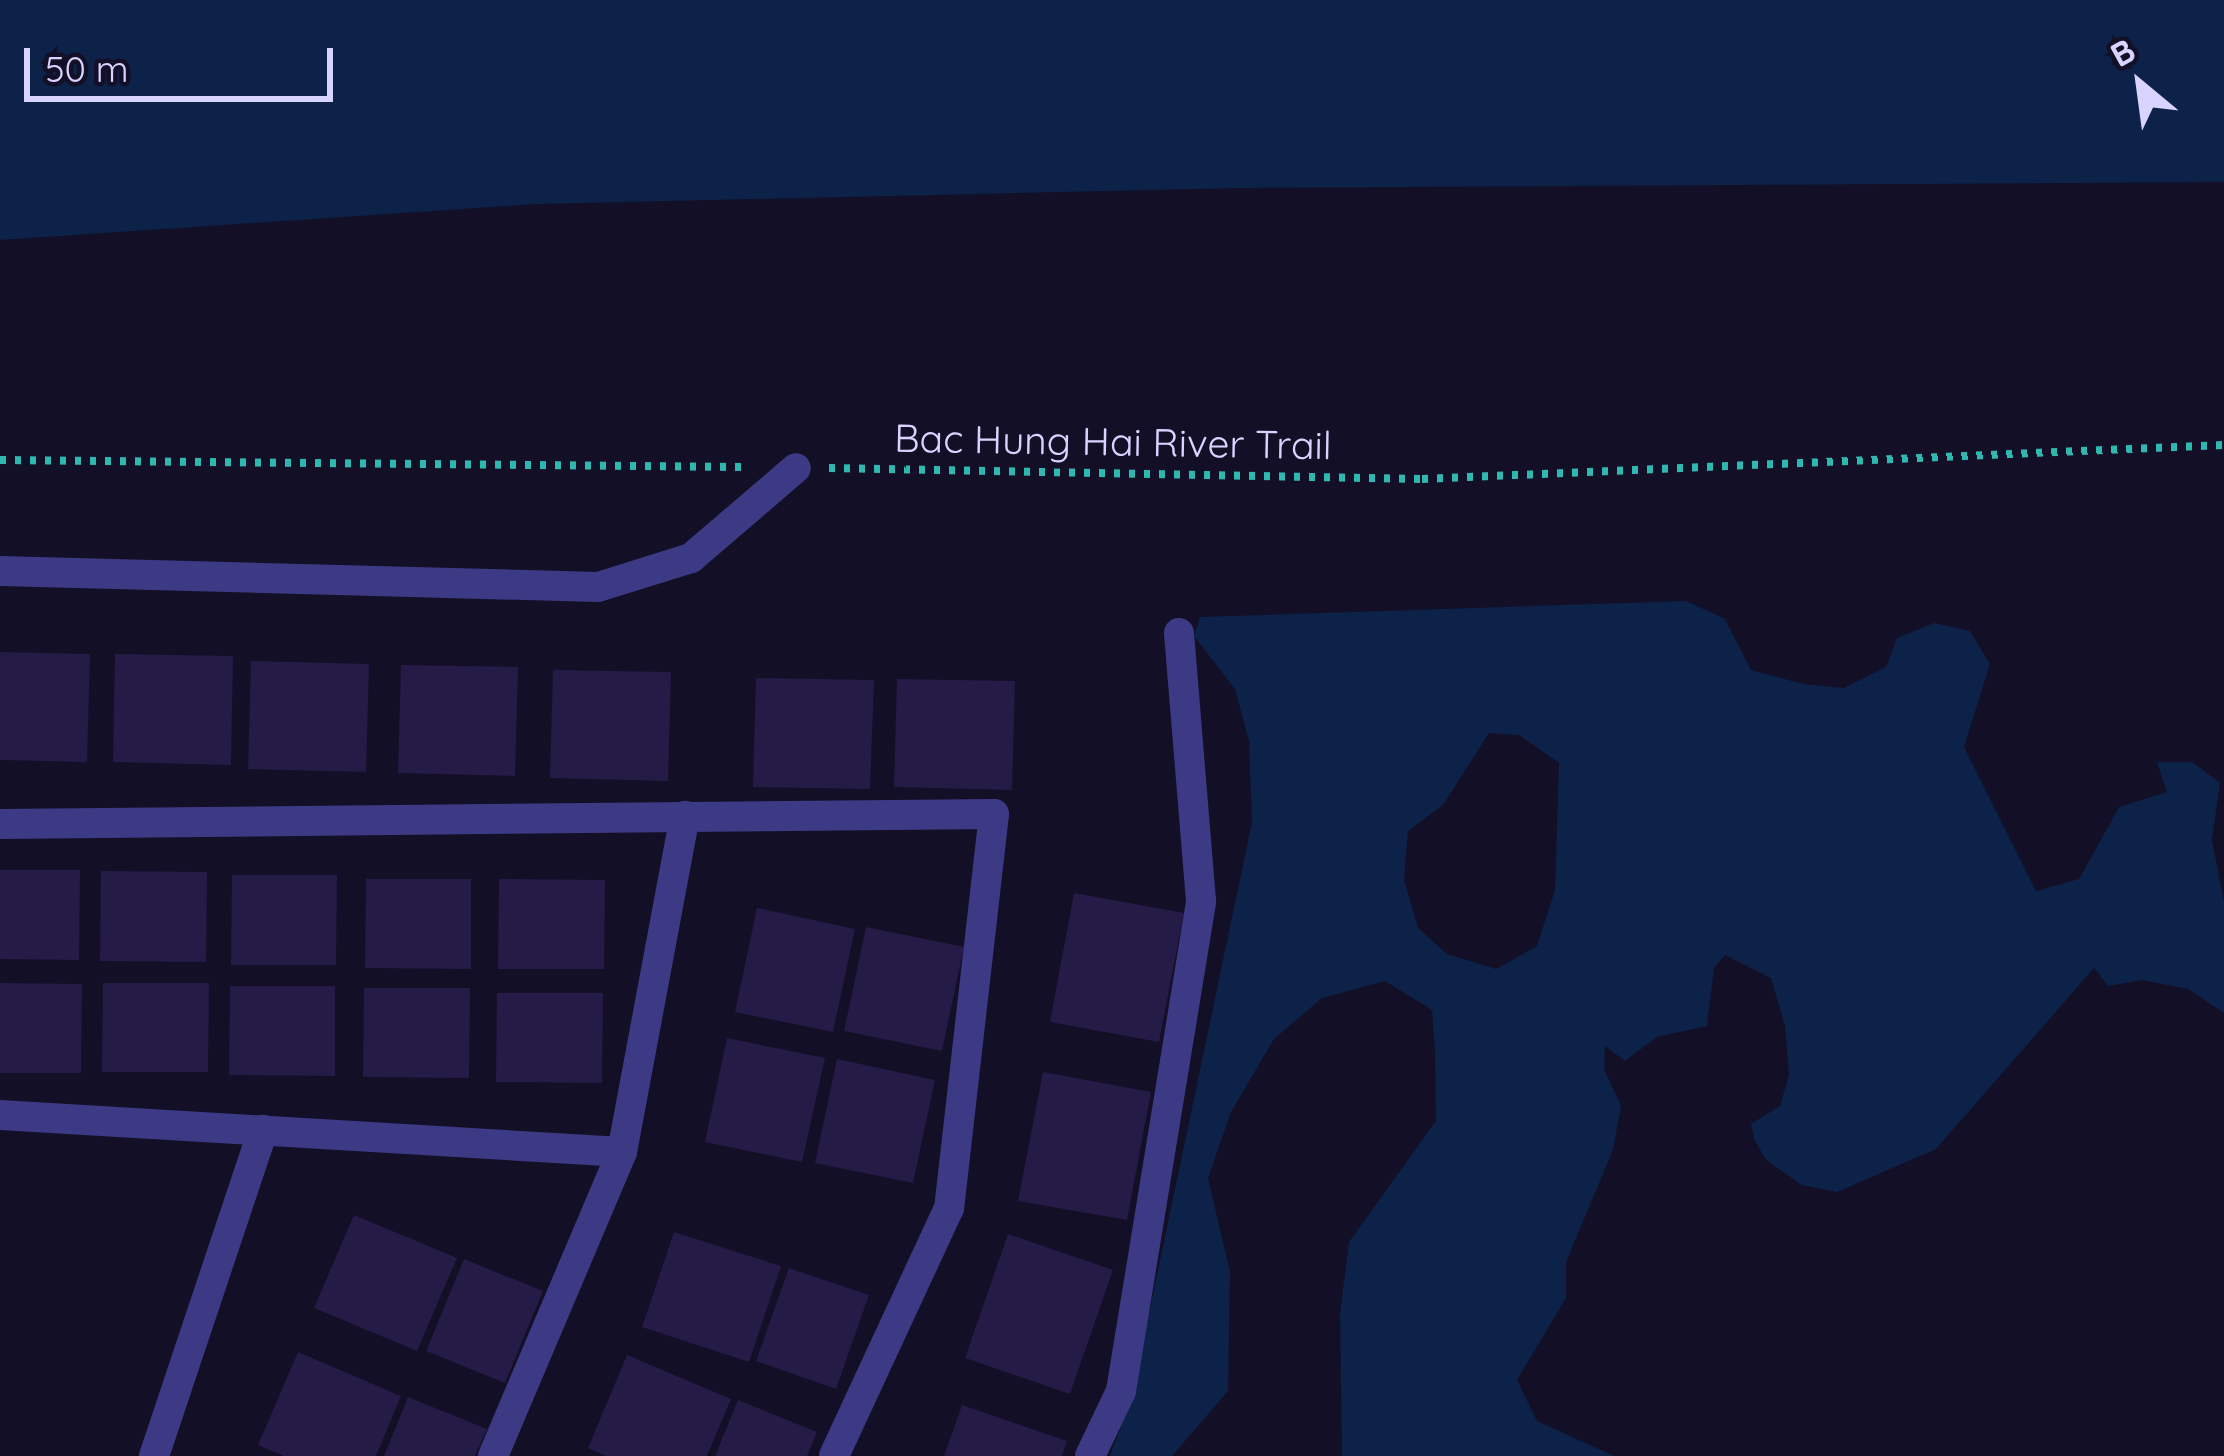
<!DOCTYPE html>
<style>
body{margin:0}
#map{position:relative;width:2224px;height:1456px;overflow:hidden;background:#130f26;font-family:Quicksand,sans-serif}
div>[style]{position:absolute}
.water>*{inset:0;background:#0c2248}
.building>*{inset:0;background:#241b47}
.path>*{height:8px;margin-top:-4px;transform-origin:0;background:repeating-linear-gradient(90deg,#2fb8b0 0 6px,transparent 0 15px)}
.street>*{height:30px;margin:-15px;padding:0 15px;transform-origin:15px;border-radius:15px;background:#3d3a85}
span{translate:-50% -50%;white-space:nowrap;text-align:center;line-height:1.15;-webkit-text-stroke:12px #130f26;paint-order:stroke}
.street-label{font-size:39px;color:#d9d4ff}
.north{position:absolute;left:2080px;top:24px;width:120px;height:120px;-webkit-text-stroke:9px #130f26;paint-order:stroke;rotate:331deg;font-size:33px;font-weight:700;line-height:48px;text-align:center;color:#d9d4ff}
.north::after{content:'';display:block;margin:auto;width:42px;height:54px;background:#d9d4ff;clip-path:polygon(50% 0,100% 100%,50% 72%,0 100%)}
.scale{position:absolute;left:24px;top:48px;width:309px;height:54px;box-sizing:border-box;border:6px solid #d9d4ff;border-top:0;padding-left:15px;font-size:36px;line-height:42px;white-space:nowrap;color:#d9d4ff;-webkit-text-stroke:9px #130f26;paint-order:stroke}
</style>
<div id="map">
<div class="water">
<div style="clip-path:polygon(0 0,2224px 0,2224px 182px,1241px 188px,537px 204px,0 240px)"></div>
<div style="clip-path:polygon(evenodd,1686px 601px,1725px 619px,1751px 670px,1803px 684px,1844px 688px,1886px 667px,1897px 638px,1934px 623px,1970px 631px,1990px 664px,1964px 747px,2036px 891px,2079px 879px,2119px 807px,2167px 792px,2157px 762px,2192px 762px,2220px 783px,2212px 840px,2224px 902px,2224px 1013px,2188px 989px,2142px 980px,2108px 986px,2094px 968px,1936px 1149px,1837px 1192px,1802px 1185px,1766px 1160px,1754px 1139px,1751px 1124px,1780px 1106px,1789px 1075px,1785px 1026px,1771px 978px,1725px 955px,1714px 968px,1707px 1026px,1657px 1037px,1625px 1061px,1605px 1046px,1604px 1069px,1621px 1106px,1613px 1150px,1566px 1262px,1566px 1298px,1517px 1380px,1537px 1421px,1614px 1456px,1342px 1456px,1340px 1313px,1349px 1242px,1436px 1121px,1435px 1052px,1432px 1010px,1385px 981px,1322px 998px,1274px 1039px,1231px 1112px,1208px 1178px,1230px 1272px,1228px 1391px,1172px 1456px,1110px 1456px,1131px 1399px,1252px 822px,1249px 741px,1235px 689px,1194px 636px,1200px 617px,1686px 601px,1489px 733px,1519px 735px,1559px 763px,1555px 890px,1537px 946px,1496px 969px,1447px 954px,1418px 928px,1404px 880px,1408px 831px,1443px 805px,1489px 733px)"></div>
</div>
<div class="building">
<div style="clip-path:polygon(0 652px,90px 654px,87px 762px,0 760px)"></div>
<div style="clip-path:polygon(115px 654px,233px 656px,231px 765px,113px 762px)"></div>
<div style="clip-path:polygon(251px 661px,369px 664px,366px 772px,248px 769px)"></div>
<div style="clip-path:polygon(401px 665px,518px 667px,515px 776px,398px 773px)"></div>
<div style="clip-path:polygon(553px 670px,671px 672px,668px 781px,550px 778px)"></div>
<div style="clip-path:polygon(756px 678px,874px 680px,870px 789px,753px 787px)"></div>
<div style="clip-path:polygon(897px 679px,1015px 681px,1012px 790px,894px 787px)"></div>
<div style="clip-path:polygon(0 870px,80px 870px,79px 960px,0 959px)"></div>
<div style="clip-path:polygon(101px 871px,207px 872px,206px 962px,100px 961px)"></div>
<div style="clip-path:polygon(232px 875px,337px 875px,336px 965px,231px 965px)"></div>
<div style="clip-path:polygon(366px 879px,471px 879px,471px 969px,365px 968px)"></div>
<div style="clip-path:polygon(499px 879px,605px 880px,604px 969px,498px 969px)"></div>
<div style="clip-path:polygon(1074px 893px,1184px 913px,1159px 1042px,1050px 1022px)"></div>
<div style="clip-path:polygon(757px 908px,855px 929px,833px 1032px,735px 1012px)"></div>
<div style="clip-path:polygon(866px 927px,964px 947px,942px 1051px,844px 1031px)"></div>
<div style="clip-path:polygon(0 983px,82px 984px,81px 1073px,0 1073px)"></div>
<div style="clip-path:polygon(103px 983px,209px 983px,208px 1072px,102px 1072px)"></div>
<div style="clip-path:polygon(230px 986px,335px 986px,335px 1076px,229px 1075px)"></div>
<div style="clip-path:polygon(364px 988px,470px 988px,469px 1078px,363px 1077px)"></div>
<div style="clip-path:polygon(497px 993px,603px 993px,602px 1083px,496px 1082px)"></div>
<div style="clip-path:polygon(727px 1038px,825px 1058px,802px 1162px,705px 1142px)"></div>
<div style="clip-path:polygon(837px 1059px,935px 1080px,913px 1183px,815px 1163px)"></div>
<div style="clip-path:polygon(1043px 1072px,1151px 1092px,1127px 1220px,1018px 1201px)"></div>
<div style="clip-path:polygon(354px 1215px,457px 1258px,417px 1351px,314px 1308px)"></div>
<div style="clip-path:polygon(674px 1232px,781px 1266px,749px 1362px,642px 1327px)"></div>
<div style="clip-path:polygon(1008px 1234px,1113px 1270px,1070px 1394px,965px 1358px)"></div>
<div style="clip-path:polygon(464px 1259px,543px 1291px,505px 1383px,426px 1351px)"></div>
<div style="clip-path:polygon(789px 1268px,869px 1295px,836px 1389px,756px 1361px)"></div>
<div style="clip-path:polygon(298px 1352px,401px 1396px,376px 1456px,284px 1456px,258px 1445px)"></div>
<div style="clip-path:polygon(627px 1355px,731px 1399px,707px 1456px,606px 1456px,588px 1448px)"></div>
<div style="clip-path:polygon(408px 1397px,487px 1429px,475px 1456px,384px 1456px)"></div>
<div style="clip-path:polygon(738px 1400px,817px 1432px,807px 1456px,715px 1456px)"></div>
<div style="clip-path:polygon(962px 1405px,1067px 1441px,1062px 1456px,944px 1456px)"></div>
</div>
<div class="path">
<div style="left:0;top:460px;width:742px;rotate:0.54deg"></div>
<div style="left:829px;top:468px;width:593px;rotate:1.06deg"></div>
<div style="left:1422px;top:479px;width:803px;rotate:-2.43deg"></div>
</div>
<div class="street">
<div style="left:0;top:571px;width:598px;rotate:1.53deg"></div>
<div style="left:598px;top:587px;width:97px;rotate:-17.3deg"></div>
<div style="left:691px;top:558px;width:138px;rotate:-40.6deg"></div>
<div style="left:0;top:824px;width:994px;rotate:-0.58deg"></div>
<div style="left:994px;top:814px;width:397px;rotate:96.5deg"></div>
<div style="left:949px;top:1208px;width:273px;rotate:114.9deg"></div>
<div style="left:0;top:1115px;width:623px;rotate:3.4deg"></div>
<div style="left:154px;top:1456px;width:344px;rotate:-71.5deg"></div>
<div style="left:493px;top:1456px;width:330px;rotate:-67deg"></div>
<div style="left:622px;top:1152px;width:342px;rotate:-79.4deg"></div>
<div style="left:1090px;top:1456px;width:72px;rotate:-64.5deg"></div>
<div style="left:1121px;top:1391px;width:496px;rotate:-80.7deg"></div>
<div style="left:1201px;top:901px;width:269px;rotate:-94.7deg"></div>
</div>
<div class="street-label">
<span style="left:1113px;top:442px;rotate:1deg">Bac Hung Hai River Trail</span>
</div>
<div class="north">B</div>
<div class="scale">50 m</div>
</div>
